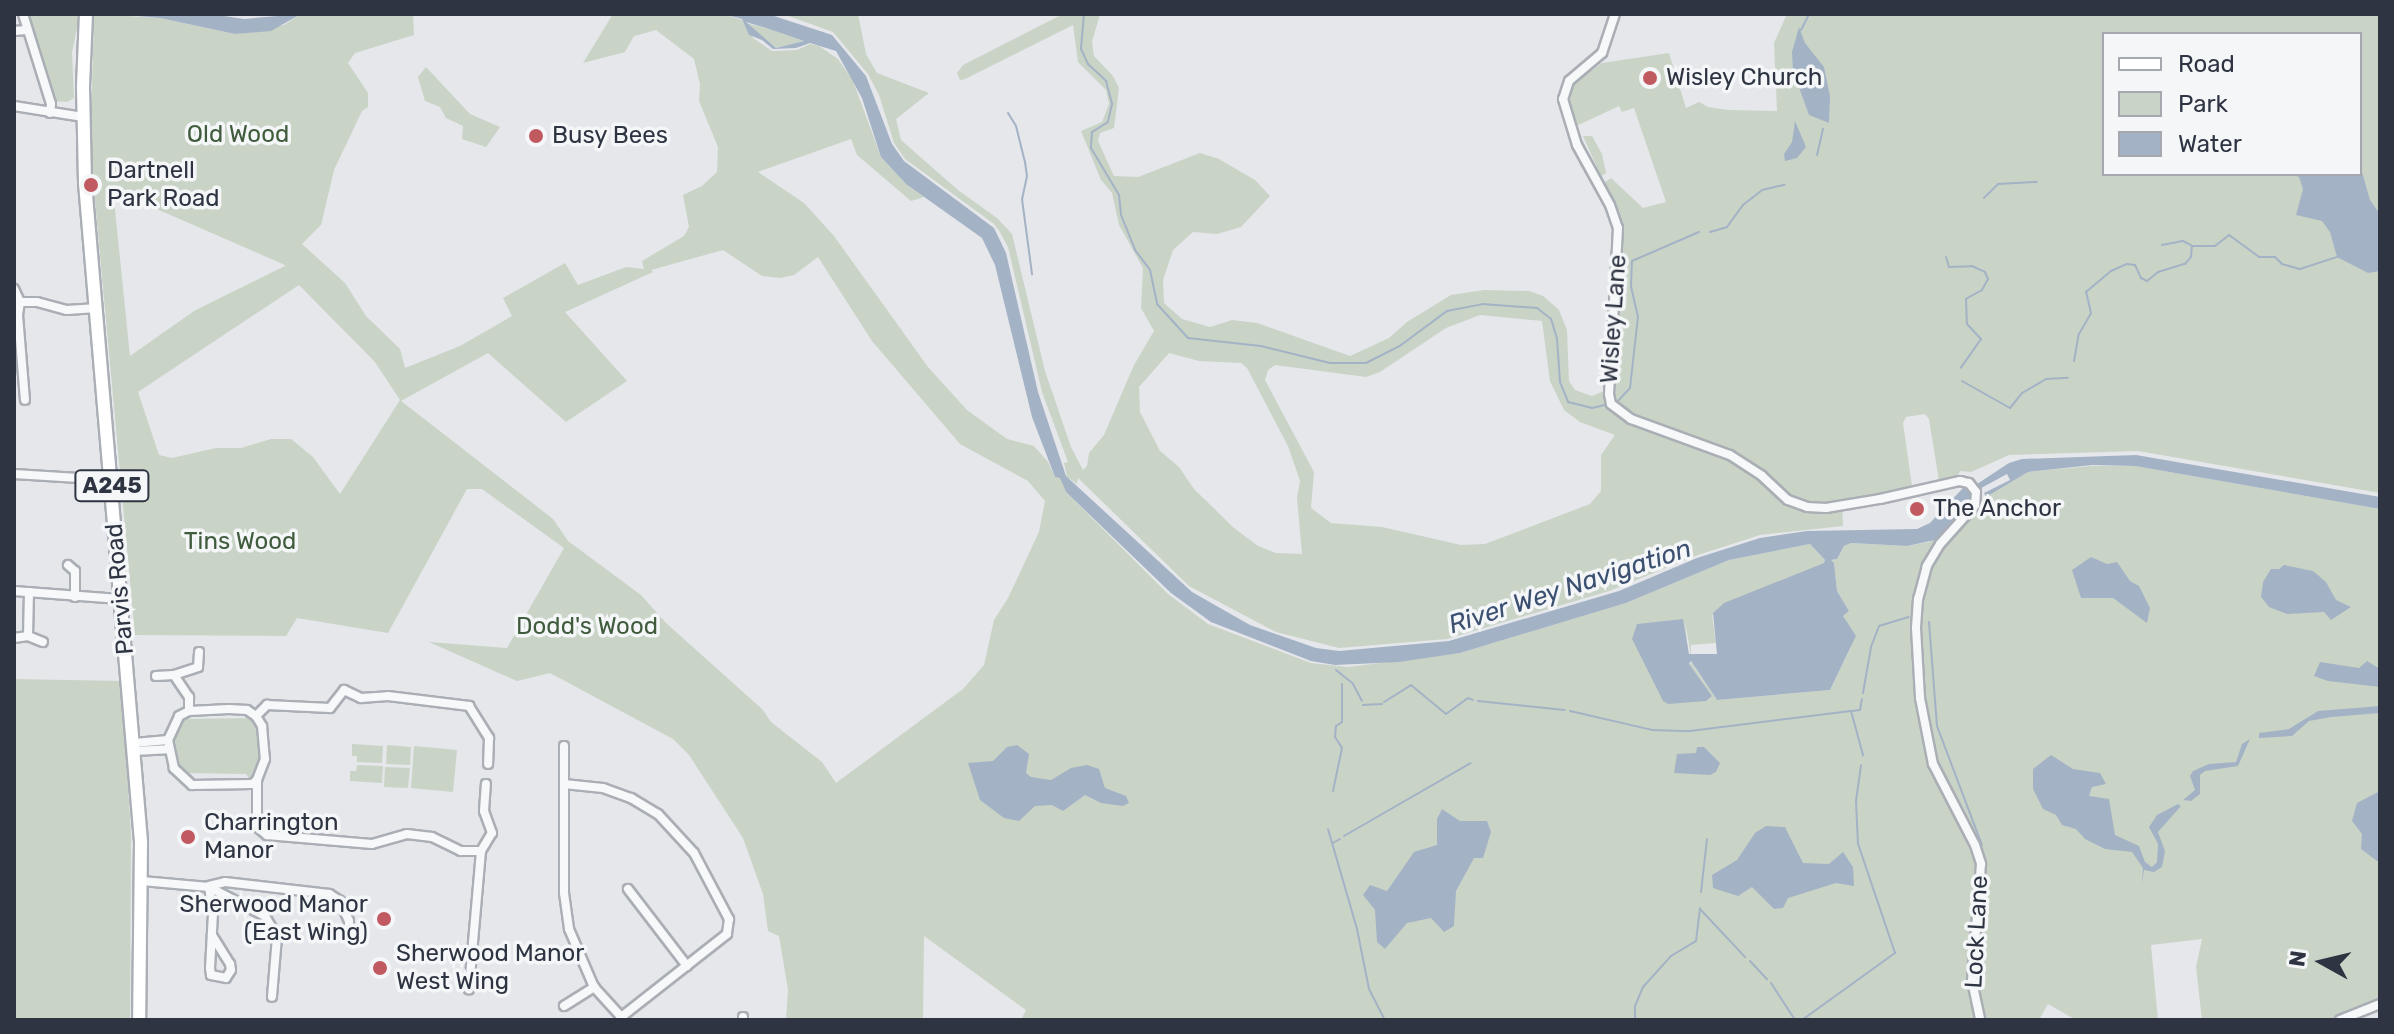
<!DOCTYPE html>
<style>
body{margin:0}
#map{position:relative;width:2394px;height:1034px;overflow:hidden;background:#e5e7eb;font-family:Rubik,sans-serif}
div>[style]{position:absolute}
.green>*{inset:0;background:#c9d4c7}
.water>*{inset:0;background:#a4b2c6}
.stream>*{height:2px;margin:-1px;padding:0 1px;transform-origin:1px;border-radius:1px;background:#a4b2c6}
.roads{filter:drop-shadow(2px 0 #aaaeb5) drop-shadow(-2px 0 #aaaeb5) drop-shadow(0 2px #aaaeb5) drop-shadow(0 -2px #aaaeb5)}
.street>*{height:8px;margin:-4px;padding:0 4px;transform-origin:4px;border-radius:4px;background:#f7f8f9}
.primary>*{height:12px;margin:-6px;padding:0 6px;transform-origin:6px;border-radius:6px;background:#fff}
.dots>*{width:22px;height:22px;translate:-50% -50%;box-sizing:border-box;border:4px solid #f4f6f8;border-radius:50%}
span{translate:-50% -50%;white-space:nowrap;text-align:center;line-height:1.15;-webkit-text-stroke:7px #f4f6f8;paint-order:stroke}
.shield-label span{padding:2px 6px;background:#f4f6f8;border:2px solid;border-radius:6px;-webkit-text-stroke-width:0}
.shield-label{font-size:22px;color:#2e3442;font-weight:700}
.poi-label{font-size:24px;color:#2e3442}
.left{translate:0 -50%;text-align:left}
.right{translate:-100% -50%;text-align:right}
.park-label{font-size:24px;color:#405c3d}
.street-label{font-size:24px;color:#2e3442}
.water-label{font-size:26px;color:#3c5071;font-style:italic}
.frame{position:absolute;inset:0;border:16px solid #2e3442;pointer-events:none}
.legend{position:absolute;left:2102px;top:32px;width:260px;height:144px;box-sizing:border-box;background:#f4f6f8;border:2px solid #a5a8af;margin:0;padding:10px 14px;list-style:none;font-size:24px;color:#2e3442}
.legend li{display:flex;align-items:center;gap:16px;height:40px}
.legend b{width:40px;border:2px solid #a5a8af}
.north{position:absolute;left:2282px;top:922px;width:80px;height:80px;-webkit-text-stroke:6px #f4f6f8;paint-order:stroke;rotate:278deg;font-size:22px;font-weight:700;line-height:32px;text-align:center;color:#2e3442}
.north::after{content:'';display:block;margin:auto;width:28px;height:36px;background:#2e3442;clip-path:polygon(50% 0,100% 100%,50% 72%,0 100%)}
</style>
<div id="map">
<div class="green">
<div style="clip-path:polygon(27px 14px,80px 14px,72px 52px,74px 98px,67px 102px,54px 101px)"></div>
<div style="clip-path:polygon(evenodd,94px 14px,160px 18px,235px 34px,284px 25px,301px 14px,413px 14px,414px 35px,355px 53px,348px 63px,368px 93px,368px 107px,362px 111px,334px 170px,321px 225px,302px 244px,345px 283px,366px 316px,400px 349px,405px 368px,460px 346px,512px 316px,503px 298px,565px 263px,578px 285px,626px 267px,644px 269px,642px 261px,684px 236px,689px 227px,683px 195px,702px 186px,717px 172px,718px 147px,699px 101px,700px 84px,694px 59px,656px 30px,634px 36px,625px 52px,583px 63px,613px 14px,723px 14px,742px 20px,753px 38px,772px 51px,797px 50px,810px 44px,819px 46px,838px 59px,853px 81px,881px 157px,906px 184px,924px 197px,911px 201px,857px 155px,851px 139px,758px 172px,804px 203px,834px 236px,928px 367px,967px 410px,1007px 439px,1034px 446px,1048px 462px,1055px 477px,1060px 477px,1066px 492px,1168px 594px,1208px 624px,1311px 663px,1348px 667px,1460px 653px,1626px 603px,1729px 560px,1810px 544px,1825px 560px,1824px 564px,1712px 615px,1716px 643px,1691px 645px,1691px 656px,1685px 621px,1689px 664px,1695px 661px,1695px 668px,1717px 700px,1830px 690px,1851px 647px,1843px 615px,1849px 611px,1837px 591px,1834px 563px,1830px 560px,1837px 559px,1844px 546px,1851px 543px,1907px 546px,1929px 542px,1959px 515px,1933px 549px,1913px 622px,1930px 765px,1978px 868px,1969px 972px,1969px 999px,1977px 1020px,1021px 1020px,1026px 1010px,924px 936px,923px 1020px,786px 1020px,788px 990px,779px 936px,768px 931px,763px 894px,743px 838px,689px 755px,673px 739px,550px 673px,517px 681px,429px 642px,507px 648px,564px 548px,482px 489px,467px 489px,388px 633px,297px 618px,286px 636px,135px 635px,94px 190px,91px 122px,94px 14px,113px 190px,285px 265px,285px 266px,194px 311px,130px 356px,113px 190px,94px 14px,723px 250px,762px 276px,780px 278px,794px 275px,818px 257px,872px 341px,960px 444px,1028px 481px,1045px 501px,1039px 532px,1008px 598px,994px 620px,984px 665px,963px 689px,836px 783px,822px 762px,771px 722px,762px 709px,666px 623px,641px 595px,568px 541px,553px 519px,401px 401px,488px 353px,566px 422px,627px 381px,565px 312px,653px 272px,651px 270px,723px 250px,94px 14px,299px 285px,375px 362px,400px 400px,340px 494px,313px 457px,291px 439px,271px 439px,241px 448px,216px 448px,172px 458px,159px 455px,138px 392px,299px 285px)"></div>
<div style="clip-path:polygon(evenodd,783px 14px,858px 14px,866px 54px,877px 73px,929px 93px,896px 119px,901px 140px,958px 190px,997px 218px,1012px 234px,1045px 371px,1071px 447px,1083px 470px,1087px 466px,1089px 453px,1104px 435px,1134px 365px,1154px 331px,1141px 308px,1143px 268px,1119px 225px,1112px 193px,1101px 180px,1081px 131px,1102px 122px,1109px 104px,1106px 90px,1078px 62px,1073px 25px,965px 79px,960px 80px,957px 73px,963px 65px,1063px 14px,1100px 14px,1092px 42px,1094px 56px,1113px 76px,1119px 88px,1114px 128px,1100px 133px,1098px 141px,1114px 176px,1138px 177px,1200px 153px,1219px 159px,1255px 180px,1270px 196px,1241px 227px,1217px 234px,1193px 232px,1173px 250px,1163px 280px,1164px 303px,1182px 319px,1210px 327px,1232px 320px,1257px 323px,1350px 356px,1389px 338px,1407px 322px,1451px 295px,1484px 290px,1529px 291px,1543px 296px,1559px 310px,1567px 330px,1569px 381px,1575px 390px,1592px 396px,1612px 388px,1622px 241px,1620px 222px,1602px 184px,1611px 178px,1643px 208px,1666px 202px,1634px 108px,1622px 112px,1619px 106px,1574px 127px,1568px 101px,1569px 92px,1575px 83px,1602px 63px,1669px 53px,1686px 108px,1699px 102px,1708px 107px,1728px 110px,1777px 111px,1774px 43px,1787px 14px,2380px 14px,2380px 493px,2138px 451px,2009px 455px,1971px 472px,1960px 471px,1957px 478px,1939px 481px,1929px 419px,1925px 414px,1906px 417px,1903px 423px,1912px 486px,1842px 501px,1843px 526px,1760px 535px,1698px 555px,1609px 591px,1447px 639px,1339px 648px,1276px 632px,1189px 586px,1078px 478px,1077px 484px,1067px 477px,1064px 463px,1068px 462px,1042px 392px,1008px 247px,1000px 232px,994px 224px,905px 159px,894px 143px,879px 95px,868px 74px,833px 32px,783px 14px,2104px 34px,2360px 34px,2360px 174px,2104px 174px,2104px 34px,783px 14px,1480px 315px,1542px 321px,1550px 381px,1564px 410px,1580px 422px,1615px 435px,1601px 455px,1601px 491px,1590px 504px,1485px 544px,1461px 545px,1382px 527px,1331px 523px,1311px 508px,1314px 472px,1265px 380px,1268px 370px,1275px 365px,1366px 377px,1380px 372px,1446px 328px,1480px 315px,783px 14px,1169px 353px,1199px 361px,1241px 363px,1247px 368px,1288px 446px,1300px 481px,1297px 498px,1302px 554px,1276px 553px,1258px 546px,1234px 528px,1194px 489px,1179px 467px,1160px 451px,1140px 412px,1139px 387px,1169px 353px)"></div>
<div style="clip-path:polygon(746px 23px,769px 29px,804px 41px,776px 48px)"></div>
<div style="clip-path:polygon(426px 67px,470px 114px,500px 127px,486px 147px,462px 139px,463px 126px,446px 118px,440px 107px,425px 101px,418px 77px)"></div>
<div style="clip-path:polygon(1583px 136px,1592px 136px,1602px 154px,1606px 173px,1601px 176px)"></div>
<div style="clip-path:polygon(2091px 466px,2135px 466px,2380px 509px,2380px 1002px,2329px 1020px,2202px 1020px,2196px 967px,2202px 939px,2151px 945px,2158px 1020px,2076px 1020px,2048px 1004px,2039px 1020px,1987px 1020px,1973px 999px,1985px 870px,1982px 855px,1942px 780px,1924px 706px,1919px 627px,1925px 581px,1936px 555px,1977px 502px,2028px 472px)"></div>
<div style="clip-path:polygon(14px 679px,121px 681px,131px 833px,130px 1020px,14px 1020px)"></div>
<div style="clip-path:polygon(251px 718px,259px 726px,262px 757px,250px 780px,246px 774px,185px 773px,176px 761px,173px 736px,182px 719px)"></div>
<div style="clip-path:polygon(352px 744px,383px 746px,382px 763px,357px 762px,357px 756px,352px 756px)"></div>
<div style="clip-path:polygon(387px 745px,411px 747px,410px 765px,386px 764px)"></div>
<div style="clip-path:polygon(414px 746px,457px 750px,453px 792px,411px 788px)"></div>
<div style="clip-path:polygon(357px 765px,383px 766px,382px 783px,350px 781px,350px 771px,356px 771px)"></div>
<div style="clip-path:polygon(385px 767px,410px 768px,408px 788px,384px 787px)"></div>
</div>
<div class="water">
<div style="clip-path:polygon(115px 14px,211px 14px,244px 19px,301px 14px,271px 31px,235px 34px,160px 18px)"></div>
<div style="clip-path:polygon(evenodd,723px 14px,768px 14px,832px 35px,866px 76px,892px 144px,904px 161px,994px 228px,1006px 253px,1038px 392px,1066px 476px,1192px 592px,1250px 625px,1316px 648px,1339px 651px,1449px 641px,1619px 591px,1697px 558px,1760px 538px,1807px 531px,1917px 529px,1930px 523px,1963px 488px,1971px 488px,2009px 463px,2022px 459px,2136px 455px,2380px 497px,2380px 509px,2135px 466px,2092px 465px,2028px 472px,1986px 497px,1984px 493px,2010px 480px,2007px 474px,1974px 492px,1967px 508px,1935px 540px,1907px 546px,1851px 543px,1844px 546px,1837px 559px,1831px 560px,1834px 563px,1837px 591px,1849px 611px,1843px 616px,1856px 636px,1830px 690px,1717px 700px,1691px 661px,1689px 664px,1712px 696px,1706px 701px,1668px 704px,1663px 701px,1632px 639px,1637px 624px,1683px 619px,1689px 654px,1717px 654px,1713px 613px,1724px 603px,1824px 563px,1825px 560px,1810px 544px,1729px 560px,1626px 603px,1460px 653px,1399px 662px,1335px 665px,1311px 661px,1211px 622px,1171px 593px,1066px 492px,1060px 478px,1055px 477px,1032px 417px,995px 265px,982px 238px,906px 184px,881px 157px,862px 98px,836px 51px,810px 43px,796px 48px,773px 49px,762px 40px,749px 35px,742px 19px,723px 14px,746px 22px,769px 29px,804px 41px,776px 48px,746px 22px)"></div>
<div style="clip-path:polygon(1799px 27px,1805px 43px,1824px 67px,1830px 96px,1829px 123px,1809px 115px,1793px 71px,1792px 52px)"></div>
<div style="clip-path:polygon(1795px 121px,1806px 147px,1797px 158px,1785px 161px,1784px 154px,1792px 142px)"></div>
<div style="clip-path:polygon(2360px 165px,2370px 200px,2380px 214px,2380px 271px,2368px 273px,2337px 257px,2330px 232px,2322px 221px,2296px 215px,2303px 189px,2299px 177px,2291px 174px,2360px 174px)"></div>
<div style="clip-path:polygon(2091px 557px,2107px 564px,2117px 562px,2130px 581px,2139px 586px,2150px 608px,2147px 623px,2113px 598px,2081px 598px,2072px 570px)"></div>
<div style="clip-path:polygon(2284px 565px,2313px 571px,2326px 582px,2336px 600px,2351px 607px,2331px 620px,2324px 612px,2287px 614px,2269px 607px,2261px 597px,2263px 582px,2271px 569px,2279px 569px)"></div>
<div style="clip-path:polygon(2367px 661px,2380px 669px,2380px 687px,2328px 681px,2314px 676px,2320px 662px,2359px 668px)"></div>
<div style="clip-path:polygon(2380px 706px,2380px 713px,2331px 717px,2309px 721px,2292px 736px,2259px 738px,2259px 733px,2289px 729px,2318px 711px)"></div>
<div style="clip-path:polygon(2250px 739px,2238px 766px,2205px 771px,2200px 775px,2200px 794px,2191px 801px,2183px 800px,2195px 790px,2190px 776px,2193px 771px,2209px 764px,2236px 762px,2242px 744px)"></div>
<div style="clip-path:polygon(1017px 745px,1029px 754px,1026px 773px,1031px 777px,1051px 780px,1071px 768px,1087px 765px,1099px 769px,1105px 788px,1126px 796px,1129px 803px,1123px 806px,1101px 803px,1085px 795px,1063px 811px,1052px 805px,1035px 806px,1019px 821px,1004px 818px,980px 800px,968px 763px,993px 761px,1007px 747px)"></div>
<div style="clip-path:polygon(1697px 747px,1704px 747px,1720px 763px,1716px 772px,1710px 775px,1674px 773px,1677px 754px,1696px 753px)"></div>
<div style="clip-path:polygon(2051px 755px,2073px 769px,2100px 773px,2106px 784px,2092px 787px,2089px 796px,2109px 799px,2115px 835px,2139px 846px,2145px 862px,2152px 867px,2157px 862px,2158px 844px,2149px 827px,2157px 815px,2178px 804px,2181px 806px,2158px 832px,2165px 851px,2162px 867px,2154px 872px,2144px 870px,2142px 884px,2143px 868px,2132px 852px,2105px 849px,2085px 839px,2076px 829px,2062px 825px,2056px 815px,2043px 809px,2033px 789px,2033px 769px)"></div>
<div style="clip-path:polygon(2380px 791px,2380px 861px,2377px 861px,2361px 849px,2362px 834px,2352px 821px,2357px 803px)"></div>
<div style="clip-path:polygon(1442px 809px,1460px 821px,1487px 821px,1491px 832px,1483px 858px,1474px 858px,1456px 891px,1454px 926px,1444px 932px,1431px 918px,1407px 923px,1385px 949px,1377px 942px,1375px 910px,1363px 895px,1370px 885px,1387px 891px,1414px 852px,1437px 845px,1437px 819px)"></div>
<div style="clip-path:polygon(1766px 826px,1785px 827px,1803px 863px,1829px 864px,1843px 852px,1853px 867px,1854px 886px,1836px 883px,1788px 898px,1783px 908px,1774px 909px,1752px 887px,1738px 896px,1713px 888px,1712px 875px,1737px 860px,1755px 833px)"></div>
</div>
<div class="stream">
<div style="left:1084px;top:14px;width:35px;rotate:95deg"></div>
<div style="left:1081px;top:49px;width:17px;rotate:65deg"></div>
<div style="left:1088px;top:64px;width:25px;rotate:43deg"></div>
<div style="left:1106px;top:81px;width:24px;rotate:75deg"></div>
<div style="left:1112px;top:104px;width:18px;rotate:103deg"></div>
<div style="left:1108px;top:122px;width:19px;rotate:148deg"></div>
<div style="left:1092px;top:132px;width:16px;rotate:94deg"></div>
<div style="left:1091px;top:148px;width:55px;rotate:59.2deg"></div>
<div style="left:1119px;top:195px;width:20px;rotate:84deg"></div>
<div style="left:1121px;top:215px;width:38px;rotate:68deg"></div>
<div style="left:1135px;top:250px;width:25px;rotate:53deg"></div>
<div style="left:1150px;top:270px;width:35px;rotate:78deg"></div>
<div style="left:1157px;top:304px;width:46px;rotate:47.6deg"></div>
<div style="left:1188px;top:338px;width:73px;rotate:6.3deg"></div>
<div style="left:1261px;top:346px;width:71px;rotate:13.8deg"></div>
<div style="left:1330px;top:363px;width:36px"></div>
<div style="left:1366px;top:363px;width:39px;rotate:-27deg"></div>
<div style="left:1401px;top:345px;width:57px;rotate:-36.5deg"></div>
<div style="left:1447px;top:311px;width:36px;rotate:-11deg"></div>
<div style="left:1482px;top:304px;width:55px;rotate:4.2deg"></div>
<div style="left:1537px;top:308px;width:18px;rotate:38deg"></div>
<div style="left:1551px;top:319px;width:21px;rotate:73deg"></div>
<div style="left:1557px;top:339px;width:43px;rotate:86deg"></div>
<div style="left:1560px;top:382px;width:22px;rotate:68deg"></div>
<div style="left:1568px;top:402px;width:25px;rotate:14deg"></div>
<div style="left:1592px;top:408px;width:13px;rotate:-13deg"></div>
<div style="left:1801px;top:30px;width:18px;rotate:-63deg"></div>
<div style="left:1008px;top:113px;width:15px;rotate:58deg"></div>
<div style="left:1016px;top:126px;width:37px;rotate:76deg"></div>
<div style="left:1025px;top:162px;width:14px;rotate:82deg"></div>
<div style="left:1027px;top:176px;width:24px;rotate:102deg"></div>
<div style="left:1022px;top:199px;width:76px;rotate:82.4deg"></div>
<div style="left:1817px;top:155px;width:27px;rotate:-77deg"></div>
<div style="left:1984px;top:198px;width:20px;rotate:-45deg"></div>
<div style="left:1998px;top:184px;width:39px;rotate:-3deg"></div>
<div style="left:1710px;top:232px;width:18px;rotate:-16deg"></div>
<div style="left:1727px;top:227px;width:27px;rotate:-54deg"></div>
<div style="left:1743px;top:205px;width:24px;rotate:-38deg"></div>
<div style="left:1762px;top:190px;width:23px;rotate:-13deg"></div>
<div style="left:2162px;top:245px;width:21px;rotate:-11deg"></div>
<div style="left:2183px;top:241px;width:9px;rotate:27deg"></div>
<div style="left:1946px;top:257px;width:10px;rotate:73deg"></div>
<div style="left:1949px;top:267px;width:23px;rotate:-2deg"></div>
<div style="left:1972px;top:266px;width:14px;rotate:25deg"></div>
<div style="left:1985px;top:272px;width:8px;rotate:67deg"></div>
<div style="left:1988px;top:279px;width:13px;rotate:119deg"></div>
<div style="left:1982px;top:290px;width:18px;rotate:151deg"></div>
<div style="left:1966px;top:299px;width:25px;rotate:88deg"></div>
<div style="left:1967px;top:324px;width:21px;rotate:47deg"></div>
<div style="left:1981px;top:339px;width:35px;rotate:125deg"></div>
<div style="left:2074px;top:361px;width:27px;rotate:-80deg"></div>
<div style="left:2079px;top:334px;width:24px;rotate:-60deg"></div>
<div style="left:2091px;top:313px;width:22px;rotate:-103deg"></div>
<div style="left:2086px;top:292px;width:33px;rotate:-40deg"></div>
<div style="left:2111px;top:271px;width:17px;rotate:-24deg"></div>
<div style="left:2127px;top:264px;width:8px;rotate:7deg"></div>
<div style="left:2135px;top:265px;width:14px;rotate:65deg"></div>
<div style="left:2141px;top:278px;width:7px;rotate:27deg"></div>
<div style="left:2147px;top:281px;width:14px;rotate:-39deg"></div>
<div style="left:2158px;top:272px;width:28px;rotate:-17deg"></div>
<div style="left:2185px;top:264px;width:9px;rotate:-49deg"></div>
<div style="left:2191px;top:257px;width:11px;rotate:-85deg"></div>
<div style="left:2192px;top:246px;width:23px"></div>
<div style="left:2215px;top:246px;width:18px;rotate:-38deg"></div>
<div style="left:2229px;top:235px;width:37px;rotate:36deg"></div>
<div style="left:2259px;top:257px;width:16px"></div>
<div style="left:2275px;top:257px;width:10px;rotate:45deg"></div>
<div style="left:2282px;top:264px;width:19px;rotate:16deg"></div>
<div style="left:2300px;top:269px;width:40px;rotate:-18deg"></div>
<div style="left:1962px;top:381px;width:55px;rotate:29.4deg"></div>
<div style="left:2010px;top:408px;width:19px;rotate:-51deg"></div>
<div style="left:2022px;top:393px;width:28px;rotate:-30deg"></div>
<div style="left:2046px;top:379px;width:22px;rotate:-3deg"></div>
<div style="left:1617px;top:402px;width:19px;rotate:-47deg"></div>
<div style="left:1630px;top:388px;width:71px;rotate:-83.6deg"></div>
<div style="left:1638px;top:317px;width:31px;rotate:-103deg"></div>
<div style="left:1631px;top:287px;width:26px;rotate:-88deg"></div>
<div style="left:1632px;top:261px;width:73px;rotate:-23.4deg"></div>
<div style="left:1929px;top:622px;width:104px;rotate:85.6deg"></div>
<div style="left:1937px;top:726px;width:127px;rotate:69.3deg"></div>
<div style="left:1336px;top:670px;width:22px;rotate:39deg"></div>
<div style="left:1353px;top:684px;width:19px;rotate:62deg"></div>
<div style="left:1863px;top:693px;width:47px;rotate:-80.1deg"></div>
<div style="left:1871px;top:647px;width:22px;rotate:-69deg"></div>
<div style="left:1879px;top:626px;width:31px;rotate:-17deg"></div>
<div style="left:1478px;top:701px;width:87px;rotate:5.9deg"></div>
<div style="left:1384px;top:702px;width:32px;rotate:-32deg"></div>
<div style="left:1411px;top:685px;width:45px;rotate:39.6deg"></div>
<div style="left:1446px;top:714px;width:27px;rotate:-36deg"></div>
<div style="left:1468px;top:698px;width:5px;rotate:22deg"></div>
<div style="left:1363px;top:705px;width:19px;rotate:-3deg"></div>
<div style="left:1570px;top:711px;width:84px;rotate:13deg"></div>
<div style="left:1652px;top:730px;width:38px;rotate:2deg"></div>
<div style="left:1690px;top:731px;width:162px;rotate:-7.1deg"></div>
<div style="left:1851px;top:711px;width:46px;rotate:74.7deg"></div>
<div style="left:1852px;top:711px;width:8px;rotate:-7deg"></div>
<div style="left:1860px;top:710px;width:11px;rotate:-80deg"></div>
<div style="left:1333px;top:791px;width:44px;rotate:-78.2deg"></div>
<div style="left:1342px;top:748px;width:13px;rotate:-122deg"></div>
<div style="left:1335px;top:737px;width:11px;rotate:-85deg"></div>
<div style="left:1336px;top:726px;width:7px;rotate:-34deg"></div>
<div style="left:1342px;top:722px;width:38px;rotate:-90deg"></div>
<div style="left:1328px;top:829px;width:104px;rotate:73.8deg"></div>
<div style="left:1357px;top:929px;width:61px;rotate:78.7deg"></div>
<div style="left:1369px;top:989px;width:35px;rotate:63deg"></div>
<div style="left:1344px;top:836px;width:146px;rotate:-29.9deg"></div>
<div style="left:1333px;top:843px;width:8px;rotate:-30deg"></div>
<div style="left:1701px;top:892px;width:53px;rotate:-83.5deg"></div>
<div style="left:1700px;top:909px;width:66px;rotate:46.8deg"></div>
<div style="left:1750px;top:961px;width:25px;rotate:47deg"></div>
<div style="left:1771px;top:983px;width:44px;rotate:57deg"></div>
<div style="left:1635px;top:1020px;width:14px;rotate:-90deg"></div>
<div style="left:1635px;top:1006px;width:21px;rotate:-67deg"></div>
<div style="left:1643px;top:987px;width:42px;rotate:-47.9deg"></div>
<div style="left:1671px;top:956px;width:29px;rotate:-31deg"></div>
<div style="left:1696px;top:941px;width:33px;rotate:-83deg"></div>
<div style="left:1802px;top:1020px;width:115px;rotate:-35.8deg"></div>
<div style="left:1895px;top:953px;width:115px;rotate:-108.7deg"></div>
<div style="left:1858px;top:844px;width:43px;rotate:-92.7deg"></div>
<div style="left:1856px;top:801px;width:36px;rotate:-82deg"></div>
</div>
<div class="roads">
<div class="street">
<div style="left:23px;top:14px;width:94px;rotate:72.7deg"></div>
<div style="left:51px;top:104px;width:9px;rotate:96deg"></div>
<div style="left:1615px;top:14px;width:41px;rotate:108.4deg"></div>
<div style="left:1602px;top:53px;width:43px;rotate:139.7deg"></div>
<div style="left:1569px;top:81px;width:19px;rotate:108deg"></div>
<div style="left:1563px;top:99px;width:48px;rotate:73.1deg"></div>
<div style="left:1577px;top:145px;width:68px;rotate:61.2deg"></div>
<div style="left:1610px;top:205px;width:24px;rotate:71deg"></div>
<div style="left:1618px;top:228px;width:166px;rotate:93.1deg"></div>
<div style="left:1609px;top:394px;width:10px;rotate:79deg"></div>
<div style="left:1611px;top:404px;width:25px;rotate:37deg"></div>
<div style="left:1631px;top:419px;width:105px;rotate:20deg"></div>
<div style="left:1730px;top:455px;width:38px;rotate:33deg"></div>
<div style="left:1762px;top:476px;width:35px;rotate:43deg"></div>
<div style="left:1788px;top:500px;width:20px;rotate:20deg"></div>
<div style="left:1807px;top:507px;width:19px;rotate:3deg"></div>
<div style="left:1826px;top:508px;width:55px;rotate:-9.5deg"></div>
<div style="left:1880px;top:499px;width:82px;rotate:-12.7deg"></div>
<div style="left:1960px;top:481px;width:9px;rotate:13deg"></div>
<div style="left:1969px;top:483px;width:11px;rotate:52deg"></div>
<div style="left:1976px;top:492px;width:13px;rotate:94deg"></div>
<div style="left:1975px;top:505px;width:52px;rotate:131.9deg"></div>
<div style="left:1940px;top:544px;width:26px;rotate:121deg"></div>
<div style="left:1927px;top:566px;width:34px;rotate:105deg"></div>
<div style="left:1918px;top:599px;width:29px;rotate:94deg"></div>
<div style="left:1916px;top:628px;width:70px;rotate:86.7deg"></div>
<div style="left:1920px;top:698px;width:67px;rotate:78.9deg"></div>
<div style="left:1933px;top:764px;width:91px;rotate:62.6deg"></div>
<div style="left:1975px;top:845px;width:20px;rotate:72deg"></div>
<div style="left:1981px;top:864px;width:117px;rotate:94.4deg"></div>
<div style="left:1972px;top:981px;width:40px;rotate:78deg"></div>
<div style="left:14px;top:31px;width:12px;rotate:-5deg"></div>
<div style="left:14px;top:106px;width:70px;rotate:9.1deg"></div>
<div style="left:14px;top:289px;width:14px;rotate:65deg"></div>
<div style="left:20px;top:302px;width:13px;rotate:99deg"></div>
<div style="left:18px;top:315px;width:85px;rotate:85.3deg"></div>
<div style="left:20px;top:302px;width:17px"></div>
<div style="left:37px;top:302px;width:31px;rotate:15deg"></div>
<div style="left:67px;top:310px;width:30px;rotate:-4deg"></div>
<div style="left:14px;top:474px;width:97px;rotate:3.5deg"></div>
<div style="left:68px;top:565px;width:9px;rotate:41deg"></div>
<div style="left:75px;top:571px;width:26px;rotate:90deg"></div>
<div style="left:14px;top:591px;width:106px;rotate:4.3deg"></div>
<div style="left:28px;top:636px;width:44px;rotate:-88.7deg"></div>
<div style="left:14px;top:638px;width:14px;rotate:-8deg"></div>
<div style="left:28px;top:636px;width:16px;rotate:22deg"></div>
<div style="left:174px;top:675px;width:25px;rotate:-18deg"></div>
<div style="left:198px;top:667px;width:15px;rotate:-86deg"></div>
<div style="left:156px;top:676px;width:18px;rotate:-3deg"></div>
<div style="left:174px;top:675px;width:27px;rotate:56deg"></div>
<div style="left:189px;top:697px;width:14px;rotate:90deg"></div>
<div style="left:256px;top:716px;width:12px;rotate:59deg"></div>
<div style="left:262px;top:726px;width:33px;rotate:85deg"></div>
<div style="left:265px;top:759px;width:22px;rotate:111deg"></div>
<div style="left:257px;top:780px;width:6px;rotate:141deg"></div>
<div style="left:252px;top:784px;width:60px;rotate:179deg"></div>
<div style="left:192px;top:785px;width:25px;rotate:-137deg"></div>
<div style="left:174px;top:768px;width:29px;rotate:-102deg"></div>
<div style="left:168px;top:740px;width:26px;rotate:-65deg"></div>
<div style="left:179px;top:716px;width:11px;rotate:-27deg"></div>
<div style="left:189px;top:711px;width:40px;rotate:-2.9deg"></div>
<div style="left:229px;top:709px;width:18px;rotate:3deg"></div>
<div style="left:247px;top:710px;width:11px;rotate:34deg"></div>
<div style="left:256px;top:716px;width:16px;rotate:-45deg"></div>
<div style="left:267px;top:705px;width:63px;rotate:2.7deg"></div>
<div style="left:330px;top:708px;width:23px;rotate:-52deg"></div>
<div style="left:344px;top:690px;width:19px;rotate:25deg"></div>
<div style="left:361px;top:698px;width:27px;rotate:-4deg"></div>
<div style="left:388px;top:696px;width:82px;rotate:7deg"></div>
<div style="left:469px;top:706px;width:38px;rotate:58deg"></div>
<div style="left:489px;top:738px;width:26px;rotate:92deg"></div>
<div style="left:134px;top:743px;width:34px;rotate:-5deg"></div>
<div style="left:564px;top:746px;width:147px;rotate:90deg"></div>
<div style="left:564px;top:893px;width:36px;rotate:82deg"></div>
<div style="left:569px;top:929px;width:63px;rotate:66.7deg"></div>
<div style="left:594px;top:987px;width:45px;rotate:47.7deg"></div>
<div style="left:134px;top:751px;width:34px;rotate:-3deg"></div>
<div style="left:257px;top:780px;width:47px;rotate:90deg"></div>
<div style="left:257px;top:827px;width:13px;rotate:39deg"></div>
<div style="left:267px;top:835px;width:105px;rotate:4.9deg"></div>
<div style="left:372px;top:844px;width:36px;rotate:-16deg"></div>
<div style="left:407px;top:834px;width:25px;rotate:7deg"></div>
<div style="left:432px;top:837px;width:32px;rotate:26deg"></div>
<div style="left:461px;top:851px;width:20px"></div>
<div style="left:481px;top:851px;width:139px;rotate:95deg"></div>
<div style="left:564px;top:784px;width:39px;rotate:6deg"></div>
<div style="left:603px;top:788px;width:30px;rotate:20deg"></div>
<div style="left:631px;top:798px;width:31px;rotate:31deg"></div>
<div style="left:658px;top:814px;width:53px;rotate:47.3deg"></div>
<div style="left:694px;top:853px;width:75px;rotate:62.1deg"></div>
<div style="left:729px;top:919px;width:15px;rotate:98deg"></div>
<div style="left:727px;top:934px;width:135px;rotate:141.9deg"></div>
<div style="left:481px;top:851px;width:21px;rotate:-59deg"></div>
<div style="left:492px;top:833px;width:23px;rotate:-110deg"></div>
<div style="left:484px;top:811px;width:27px;rotate:-86deg"></div>
<div style="left:142px;top:881px;width:67px;rotate:5.1deg"></div>
<div style="left:209px;top:887px;width:63px;rotate:27.4deg"></div>
<div style="left:265px;top:916px;width:24px;rotate:60deg"></div>
<div style="left:277px;top:937px;width:60px;rotate:94.8deg"></div>
<div style="left:209px;top:886px;width:16px;rotate:-14deg"></div>
<div style="left:225px;top:882px;width:105px;rotate:6.6deg"></div>
<div style="left:329px;top:894px;width:13px;rotate:32deg"></div>
<div style="left:340px;top:901px;width:22px;rotate:66deg"></div>
<div style="left:349px;top:921px;width:17px;rotate:90deg"></div>
<div style="left:209px;top:887px;width:26px;rotate:81deg"></div>
<div style="left:213px;top:913px;width:55px;rotate:93.1deg"></div>
<div style="left:210px;top:968px;width:7px;rotate:82deg"></div>
<div style="left:211px;top:975px;width:15px;rotate:11deg"></div>
<div style="left:226px;top:978px;width:9px;rotate:-58deg"></div>
<div style="left:231px;top:970px;width:6px;rotate:-99deg"></div>
<div style="left:230px;top:964px;width:34px;rotate:-122deg"></div>
<div style="left:628px;top:889px;width:97px;rotate:52.5deg"></div>
<div style="left:564px;top:1006px;width:36px;rotate:-32deg"></div>
<div style="left:743px;top:1020px;width:3px;rotate:-90deg"></div>
<div style="left:2340px;top:1020px;width:43px;rotate:-21.8deg"></div>
</div>
<div class="primary">
<div style="left:86px;top:14px;width:73px;rotate:92.4deg"></div>
<div style="left:83px;top:87px;width:96px;rotate:88.8deg"></div>
<div style="left:85px;top:183px;width:661px;rotate:85.14deg"></div>
<div style="left:141px;top:842px;width:178px;rotate:90.6deg"></div>
</div>
</div>
<div class="dots">
<div style="left:1650px;top:78px;background:#c15961"></div>
<div style="left:536px;top:136px;background:#c15961"></div>
<div style="left:91px;top:185px;background:#c15961"></div>
<div style="left:1917px;top:509px;background:#c15961"></div>
<div style="left:188px;top:837px;background:#c15961"></div>
<div style="left:384px;top:919px;background:#c15961"></div>
<div style="left:380px;top:968px;background:#c15961"></div>
</div>
<div class="shield-label">
<span style="left:112px;top:486px">A245</span>
</div>
<div class="poi-label">
<span class="left" style="left:1666px;top:78px">Wisley Church</span>
<span class="left" style="left:552px;top:136px">Busy Bees</span>
<span class="left" style="left:107px;top:185px">Dartnell<br>Park Road</span>
<span class="left" style="left:1933px;top:509px">The Anchor</span>
<span class="left" style="left:204px;top:837px">Charrington<br>Manor</span>
<span class="right" style="left:368px;top:919px">Sherwood Manor<br>(East Wing)</span>
<span class="left" style="left:396px;top:968px">Sherwood Manor<br>West Wing</span>
</div>
<div class="park-label">
<span style="left:238px;top:135px">Old Wood</span>
<span style="left:240px;top:542px">Tins Wood</span>
<span style="left:587px;top:627px">Dodd's Wood</span>
</div>
<div class="street-label">
<span style="left:1614px;top:319px;rotate:-86deg">Wisley Lane</span>
<span style="left:120px;top:589px;rotate:-95deg">Parvis Road</span>
<span style="left:1977px;top:932px;rotate:-87deg">Lock Lane</span>
</div>
<div class="water-label">
<span style="left:1570px;top:587px;rotate:-18deg">River Wey Navigation</span>
</div>
<div class="frame"></div>
<ul class="legend">
<li><b style="height:10px;background:#fff"></b>Road</li>
<li><b style="height:22px;background:#c9d4c7"></b>Park</li>
<li><b style="height:22px;background:#a4b2c6"></b>Water</li>
</ul>
<div class="north">N</div>
</div>
